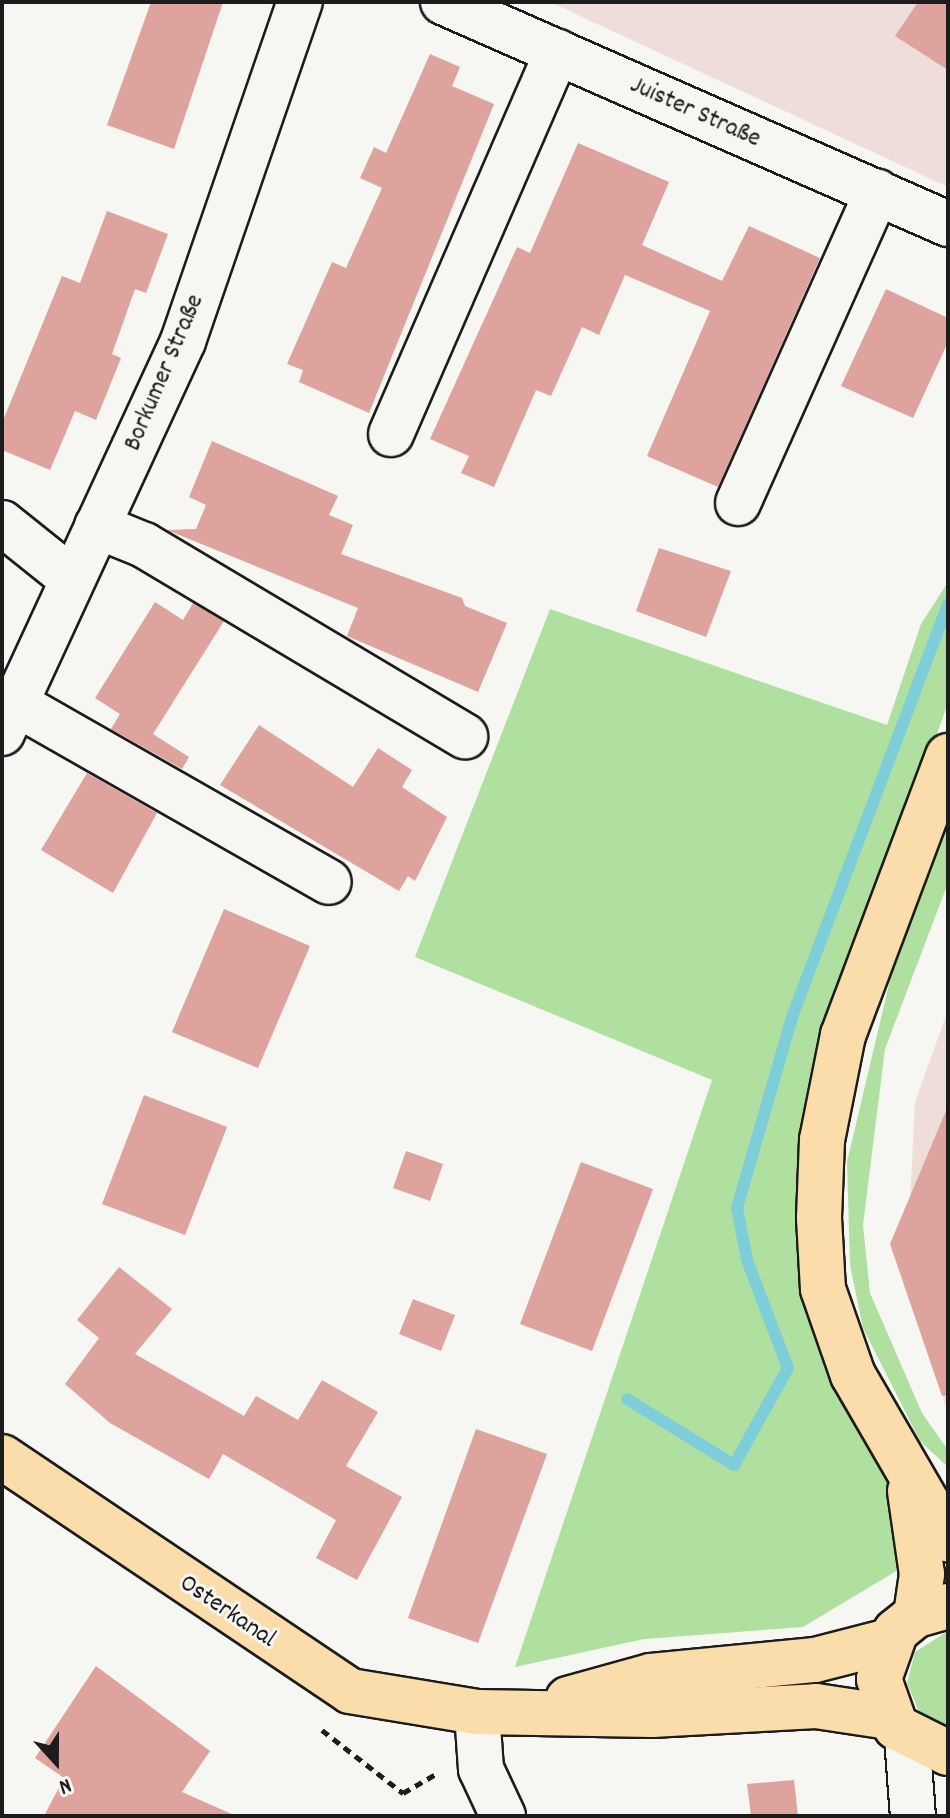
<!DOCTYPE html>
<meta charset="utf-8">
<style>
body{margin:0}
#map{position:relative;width:950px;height:1818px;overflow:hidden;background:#f6f6f2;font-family:Dekko,sans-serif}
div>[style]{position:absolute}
.built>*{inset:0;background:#eeddd8}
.green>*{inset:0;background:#b0e09f}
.stream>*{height:12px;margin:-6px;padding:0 6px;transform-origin:6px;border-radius:6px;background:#7eceda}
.building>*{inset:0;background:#dda39c}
.path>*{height:5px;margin-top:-2.5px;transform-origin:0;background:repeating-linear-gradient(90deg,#1c1c1c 0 8px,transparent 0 14px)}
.roads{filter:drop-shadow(2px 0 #1c1c1c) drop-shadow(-2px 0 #1c1c1c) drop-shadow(0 2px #1c1c1c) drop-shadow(0 -2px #1c1c1c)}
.minor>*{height:44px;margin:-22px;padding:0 22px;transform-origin:22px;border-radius:22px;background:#f6f6f2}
.major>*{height:44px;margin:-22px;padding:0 22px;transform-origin:22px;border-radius:22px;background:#fbddab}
span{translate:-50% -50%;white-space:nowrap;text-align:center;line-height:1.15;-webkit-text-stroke:6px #f6f6f2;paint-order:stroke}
.street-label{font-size:26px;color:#1c1c1c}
.frame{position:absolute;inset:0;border:4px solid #1c1c1c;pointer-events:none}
.north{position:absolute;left:16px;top:1722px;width:80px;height:80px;-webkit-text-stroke:6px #f6f6f2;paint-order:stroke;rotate:159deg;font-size:22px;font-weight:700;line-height:32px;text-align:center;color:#1c1c1c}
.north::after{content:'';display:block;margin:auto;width:28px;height:36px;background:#1c1c1c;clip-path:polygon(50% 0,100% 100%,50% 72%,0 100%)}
</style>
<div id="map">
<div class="built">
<div style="clip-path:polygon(550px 2px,948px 2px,948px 187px)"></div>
<div style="clip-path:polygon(948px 1010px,948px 1416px,907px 1263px,915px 1102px)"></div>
</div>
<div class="green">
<div style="clip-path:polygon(948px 582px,948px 703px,817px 1067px,862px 1432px,894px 1492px,908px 1564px,803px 1627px,644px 1639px,515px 1667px,712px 1080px,415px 957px,550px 609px,887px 725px,921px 624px)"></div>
<div style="clip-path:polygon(948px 819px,948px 883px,885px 1049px,863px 1225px,870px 1293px,922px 1413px,948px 1450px,948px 1467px,920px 1441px,863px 1328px,850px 1265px,847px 1162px,895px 959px)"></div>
<div style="clip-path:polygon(948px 1631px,948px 1729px,920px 1714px,907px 1683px,915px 1652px)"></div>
</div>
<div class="stream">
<div style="left:627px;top:1399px;width:126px;rotate:31.7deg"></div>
<div style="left:734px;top:1465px;width:111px;rotate:-60.9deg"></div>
<div style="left:788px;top:1368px;width:116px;rotate:-110.8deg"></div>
<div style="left:747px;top:1260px;width:53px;rotate:-100.9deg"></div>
<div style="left:737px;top:1208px;width:199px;rotate:-73.9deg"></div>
<div style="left:792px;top:1017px;width:441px;rotate:-69.3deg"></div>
</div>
<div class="building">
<div style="clip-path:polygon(151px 2px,223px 2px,174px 149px,107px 125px)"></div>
<div style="clip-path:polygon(918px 2px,948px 2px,948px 70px,895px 36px)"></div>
<div style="clip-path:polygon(430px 54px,460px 67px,452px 86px,494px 104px,369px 413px,299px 382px,303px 370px,287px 364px,332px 262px,346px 268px,382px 188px,360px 178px,374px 147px,386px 153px)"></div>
<div style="clip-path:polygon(578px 143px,669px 182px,642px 245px,722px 281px,749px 226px,820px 258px,718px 487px,647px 456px,710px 311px,625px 275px,599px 335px,582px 327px,551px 396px,536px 390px,494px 487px,461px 473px,469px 456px,430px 439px,517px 247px,530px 253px)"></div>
<div style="clip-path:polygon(107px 211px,168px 234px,146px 293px,135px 289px,112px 354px,121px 358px,96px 420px,75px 411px,50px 470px,2px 450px,2px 423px,62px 276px,80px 283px)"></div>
<div style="clip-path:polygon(886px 289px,948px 318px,948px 342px,913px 418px,841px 386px)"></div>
<div style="clip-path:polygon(212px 441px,338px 496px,329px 515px,353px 525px,341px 554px,462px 598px,465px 606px,507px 623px,478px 692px,347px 636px,358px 608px,167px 530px,196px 529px,206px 505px,189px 497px)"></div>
<div style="clip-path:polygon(659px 548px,731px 571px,706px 637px,636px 611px)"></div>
<div style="clip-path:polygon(155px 602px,183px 620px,193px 603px,224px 621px,153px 734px,189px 757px,182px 769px,111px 729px,120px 714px,95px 698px)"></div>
<div style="clip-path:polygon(259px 725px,353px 787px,378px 748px,412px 770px,402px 787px,447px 817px,415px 881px,408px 876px,399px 891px,220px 785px)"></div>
<div style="clip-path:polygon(87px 773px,157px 813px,113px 893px,41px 850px)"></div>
<div style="clip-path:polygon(224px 909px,310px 946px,258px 1068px,172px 1032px)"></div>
<div style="clip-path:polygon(144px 1095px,227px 1127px,185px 1235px,102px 1204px)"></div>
<div style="clip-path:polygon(948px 1106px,948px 1395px,942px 1396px,890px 1244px)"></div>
<div style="clip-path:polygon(406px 1151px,443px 1164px,430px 1201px,393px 1188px)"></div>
<div style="clip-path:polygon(581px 1162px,653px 1189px,592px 1351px,520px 1324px)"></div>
<div style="clip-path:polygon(119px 1267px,172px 1309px,135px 1354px,244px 1416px,256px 1396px,298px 1420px,322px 1380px,378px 1412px,346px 1466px,402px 1497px,357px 1580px,316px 1558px,336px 1520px,223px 1454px,209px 1479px,110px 1423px,65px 1384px,99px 1338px,77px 1320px)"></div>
<div style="clip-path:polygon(413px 1299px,455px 1315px,441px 1351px,399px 1334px)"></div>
<div style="clip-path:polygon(476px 1429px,547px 1454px,478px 1643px,408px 1618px)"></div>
<div style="clip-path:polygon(96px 1666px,210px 1751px,182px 1792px,236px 1816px,44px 1816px,64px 1778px,35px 1758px)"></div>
<div style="clip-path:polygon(794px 1780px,798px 1816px,751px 1816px,747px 1784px)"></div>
</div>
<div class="path">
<div style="left:322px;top:1730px;width:103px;rotate:37.9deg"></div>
<div style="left:403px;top:1793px;width:39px;rotate:-30deg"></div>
</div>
<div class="roads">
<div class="minor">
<div style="left:443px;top:2px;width:552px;rotate:23.73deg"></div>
<div style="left:391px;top:434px;width:417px;rotate:-66.5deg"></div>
<div style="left:738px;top:503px;width:341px;rotate:-65.9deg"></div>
<div style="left:2px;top:523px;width:90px;rotate:38.7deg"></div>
<div style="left:97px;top:526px;width:51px;rotate:22deg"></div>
<div style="left:144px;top:545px;width:374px;rotate:30.8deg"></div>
<div style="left:15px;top:703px;width:361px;rotate:29.7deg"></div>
<div style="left:2px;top:733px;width:432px;rotate:-65.2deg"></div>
<div style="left:183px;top:341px;width:359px;rotate:-71deg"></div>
<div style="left:477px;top:1712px;width:57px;rotate:86deg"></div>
<div style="left:481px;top:1769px;width:52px;rotate:64.9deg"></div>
<div style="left:907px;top:1737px;width:79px;rotate:85.7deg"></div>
</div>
<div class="major">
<div style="left:948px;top:756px;width:298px;rotate:110.6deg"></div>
<div style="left:843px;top:1035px;width:107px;rotate:101.3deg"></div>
<div style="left:822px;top:1140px;width:78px;rotate:92.2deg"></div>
<div style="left:819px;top:1218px;width:71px;rotate:86.8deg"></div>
<div style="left:823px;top:1289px;width:91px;rotate:70.8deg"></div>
<div style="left:853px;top:1375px;width:190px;rotate:59.9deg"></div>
<div style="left:2px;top:1457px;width:419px;rotate:33.9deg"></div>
<div style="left:350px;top:1691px;width:129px;rotate:9.4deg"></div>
<div style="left:477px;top:1712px;width:175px;rotate:1deg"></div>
<div style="left:652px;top:1715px;width:164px;rotate:-3.1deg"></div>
<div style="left:816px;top:1706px;width:74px;rotate:8.6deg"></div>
<div style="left:910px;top:1491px;width:84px;rotate:81.8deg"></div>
<div style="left:922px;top:1574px;width:41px;rotate:98.3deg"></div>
<div style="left:948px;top:1606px;width:33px;rotate:164deg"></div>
<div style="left:916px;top:1615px;width:26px;rotate:141deg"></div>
<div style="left:896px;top:1631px;width:51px;rotate:109.5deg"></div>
<div style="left:879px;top:1679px;width:51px;rotate:70.5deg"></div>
<div style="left:896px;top:1727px;width:58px;rotate:26.6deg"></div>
<div style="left:568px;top:1699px;width:86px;rotate:-15.5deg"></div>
<div style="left:651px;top:1676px;width:165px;rotate:-5.6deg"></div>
<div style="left:815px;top:1660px;width:76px;rotate:-14.4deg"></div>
</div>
</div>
<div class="street-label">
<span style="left:695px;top:113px;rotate:24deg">Juister Straße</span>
<span style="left:165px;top:373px;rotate:-67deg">Borkumer Straße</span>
<span style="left:227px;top:1612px;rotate:34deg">Osterkanal</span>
</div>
<div class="frame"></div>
<div class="north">N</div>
</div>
